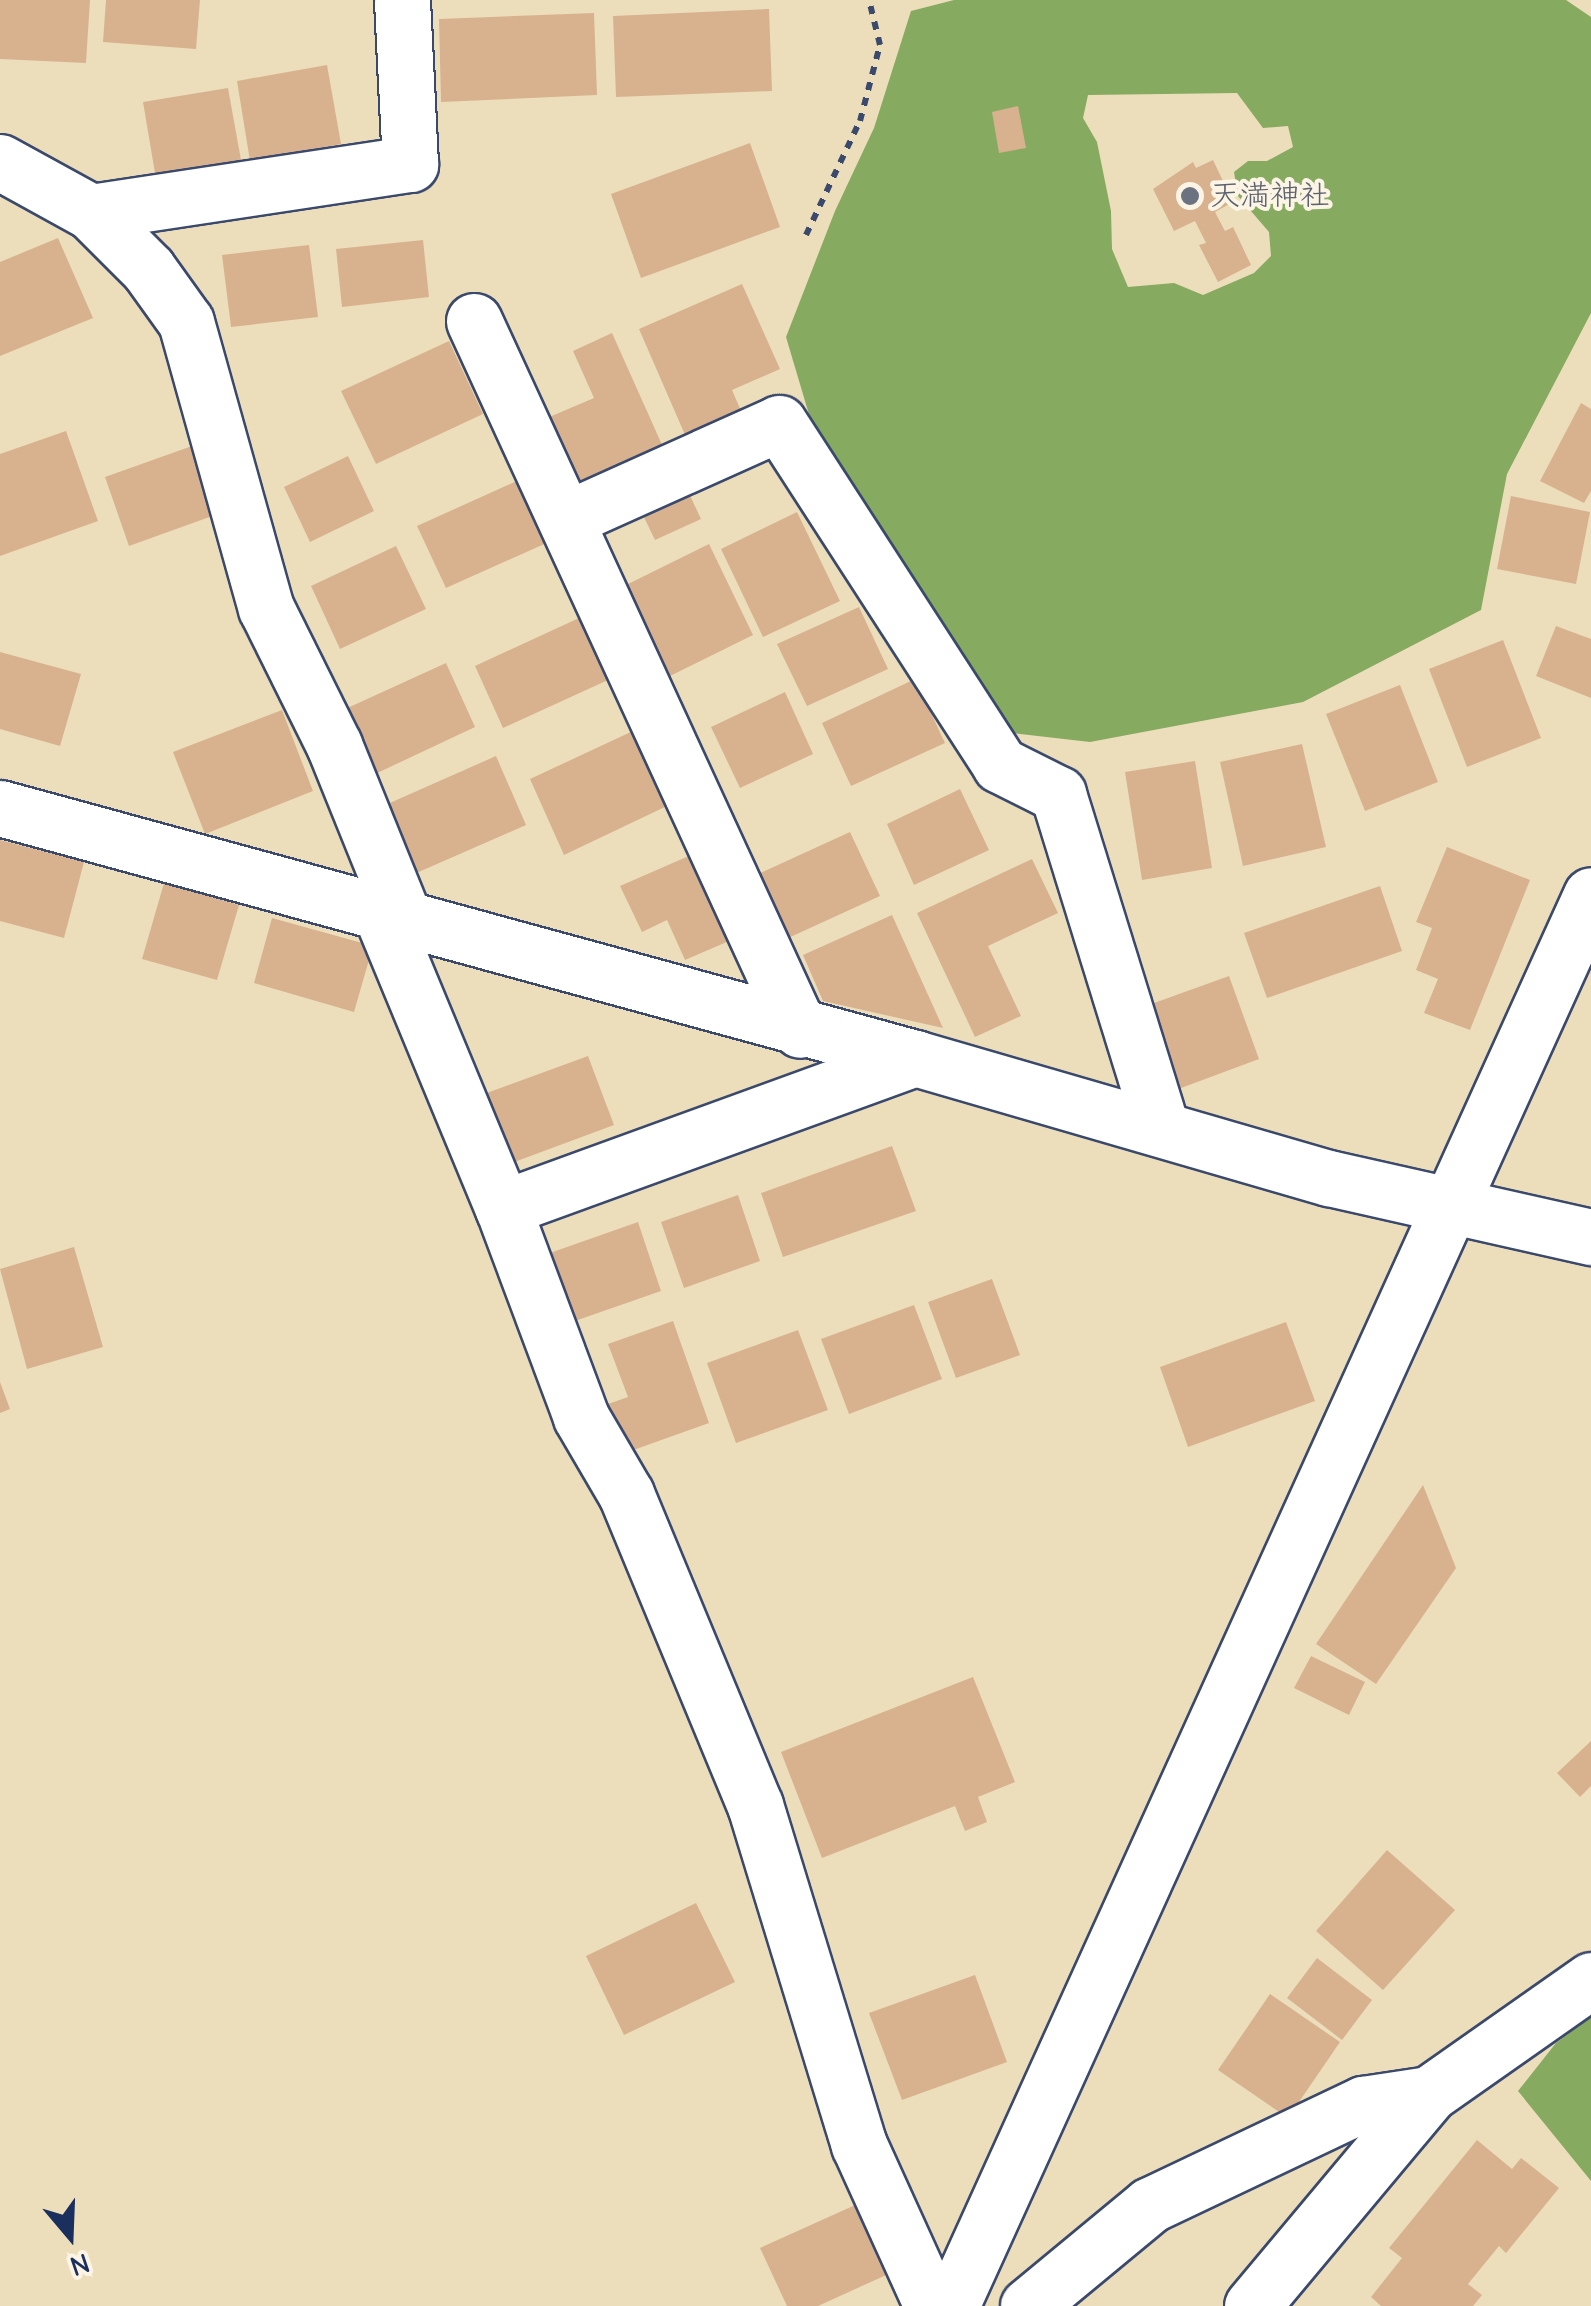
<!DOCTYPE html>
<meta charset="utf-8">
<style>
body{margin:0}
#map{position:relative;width:1591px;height:2306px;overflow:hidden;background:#ecdebb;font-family:"Comic Neue","Klee One",sans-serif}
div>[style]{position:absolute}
.forest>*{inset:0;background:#86aa60}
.building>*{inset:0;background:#d8b28f}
.path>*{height:6px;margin-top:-3px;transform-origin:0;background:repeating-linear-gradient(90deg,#3a496c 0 8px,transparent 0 16px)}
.roads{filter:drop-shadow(2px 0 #3a496c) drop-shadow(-2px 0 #3a496c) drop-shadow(0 2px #3a496c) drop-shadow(0 -2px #3a496c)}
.minor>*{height:55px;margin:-27.5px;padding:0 27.5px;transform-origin:27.5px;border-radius:27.5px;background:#fff}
.tertiary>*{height:55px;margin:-27.5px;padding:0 27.5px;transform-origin:27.5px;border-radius:27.5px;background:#fff}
.dots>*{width:28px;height:28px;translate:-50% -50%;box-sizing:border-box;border:5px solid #fcf5e5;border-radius:50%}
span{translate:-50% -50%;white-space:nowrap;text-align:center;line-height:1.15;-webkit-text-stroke:8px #fcf5e5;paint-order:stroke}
.worship-label{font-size:30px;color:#5b616d}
.left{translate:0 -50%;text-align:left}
.north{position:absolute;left:20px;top:2186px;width:100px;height:100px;-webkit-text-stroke:8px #fcf5e5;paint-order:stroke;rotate:161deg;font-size:28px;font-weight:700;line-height:40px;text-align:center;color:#1b2f5e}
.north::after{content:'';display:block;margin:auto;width:35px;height:45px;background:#1b2f5e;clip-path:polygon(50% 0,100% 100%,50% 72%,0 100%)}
</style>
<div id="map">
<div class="forest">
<div style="clip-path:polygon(evenodd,954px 0,1566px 0,1591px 17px,1591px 313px,1507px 474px,1481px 610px,1303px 702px,1090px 742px,1012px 733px,969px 694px,816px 438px,786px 337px,835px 211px,874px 128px,911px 11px,954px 0,1237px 93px,1263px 128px,1288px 126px,1293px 147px,1267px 161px,1248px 161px,1234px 172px,1238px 196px,1269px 232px,1271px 256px,1254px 273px,1203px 295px,1174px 283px,1128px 287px,1112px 249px,1111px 211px,1097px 142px,1083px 118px,1088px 95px,1237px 93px)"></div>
<div style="clip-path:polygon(1591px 2017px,1591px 2181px,1518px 2091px,1556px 2043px)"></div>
</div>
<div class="building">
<div style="clip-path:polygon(0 0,90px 0,86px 63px,0 59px)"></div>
<div style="clip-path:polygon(106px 0,200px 0,196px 49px,103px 42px)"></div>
<div style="clip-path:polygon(769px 9px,772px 91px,616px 97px,613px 16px)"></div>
<div style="clip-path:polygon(594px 13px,597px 95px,441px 102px,439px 19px)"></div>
<div style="clip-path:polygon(327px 65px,341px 144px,250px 161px,237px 81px)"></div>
<div style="clip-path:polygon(228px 88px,241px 160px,155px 173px,143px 102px)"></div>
<div style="clip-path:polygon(1018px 106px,1026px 148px,999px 153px,992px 112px)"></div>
<div style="clip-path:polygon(750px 143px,780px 227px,641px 278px,611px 194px)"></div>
<div style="clip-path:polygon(1213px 160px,1233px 202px,1215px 212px,1225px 231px,1233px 227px,1251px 265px,1218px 282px,1199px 245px,1206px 243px,1195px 221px,1174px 231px,1153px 189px,1193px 162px,1196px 168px)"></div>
<div style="clip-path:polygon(58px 238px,93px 318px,0 356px,0 262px)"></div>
<div style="clip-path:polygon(423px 240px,429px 297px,342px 307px,336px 249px)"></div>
<div style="clip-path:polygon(309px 245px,318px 317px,231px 327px,222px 255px)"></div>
<div style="clip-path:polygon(742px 284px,780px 369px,732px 390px,745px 420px,689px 444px,639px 329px)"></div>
<div style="clip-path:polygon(612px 333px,663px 447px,578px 485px,547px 418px,594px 398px,573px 351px)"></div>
<div style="clip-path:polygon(449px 341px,483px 414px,376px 464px,341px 391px)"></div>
<div style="clip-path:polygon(1581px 403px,1591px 409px,1591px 491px,1584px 503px,1540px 481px)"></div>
<div style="clip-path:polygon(66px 431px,98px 521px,0 556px,0 454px)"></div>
<div style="clip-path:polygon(192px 446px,215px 515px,129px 546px,105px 477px)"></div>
<div style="clip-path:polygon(348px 456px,374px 511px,310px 542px,284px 487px)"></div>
<div style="clip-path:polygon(521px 479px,551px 541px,446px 588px,417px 526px)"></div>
<div style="clip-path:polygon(687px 489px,701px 519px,655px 540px,641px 511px)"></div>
<div style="clip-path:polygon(1511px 496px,1590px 512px,1576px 584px,1497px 569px)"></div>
<div style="clip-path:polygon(797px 512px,840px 601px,763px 637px,721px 549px)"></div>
<div style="clip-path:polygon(709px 544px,753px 635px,668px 677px,624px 586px)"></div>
<div style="clip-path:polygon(396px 546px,426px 609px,340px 649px,311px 586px)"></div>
<div style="clip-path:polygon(859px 607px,888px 669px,807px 706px,777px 644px)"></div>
<div style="clip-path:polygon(579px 618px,608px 680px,503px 728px,475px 666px)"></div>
<div style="clip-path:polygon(1556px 626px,1591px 639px,1591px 698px,1536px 676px)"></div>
<div style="clip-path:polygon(1503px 640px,1541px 738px,1467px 767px,1429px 669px)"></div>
<div style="clip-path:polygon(0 652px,81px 674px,60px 746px,0 729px)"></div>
<div style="clip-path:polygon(446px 663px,475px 727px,373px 775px,343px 710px)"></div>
<div style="clip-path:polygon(915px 679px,945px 743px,851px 786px,822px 723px)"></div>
<div style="clip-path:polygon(1400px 685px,1438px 782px,1365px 811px,1326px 714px)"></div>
<div style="clip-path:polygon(785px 692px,813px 754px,740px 788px,711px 727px)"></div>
<div style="clip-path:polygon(282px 710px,313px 791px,205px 834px,173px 752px)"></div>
<div style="clip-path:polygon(635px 730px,669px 805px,564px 855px,530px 779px)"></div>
<div style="clip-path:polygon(1302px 744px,1326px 847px,1243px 866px,1220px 762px)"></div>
<div style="clip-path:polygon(496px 756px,526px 825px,405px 878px,374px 810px)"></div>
<div style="clip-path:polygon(1195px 761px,1212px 868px,1142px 880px,1125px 772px)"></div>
<div style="clip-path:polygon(960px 789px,989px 850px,914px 885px,887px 824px)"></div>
<div style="clip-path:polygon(850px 832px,880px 896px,786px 939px,756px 875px)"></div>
<div style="clip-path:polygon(0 840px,84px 862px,64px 938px,0 921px)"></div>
<div style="clip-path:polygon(1447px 847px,1530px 880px,1470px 1030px,1424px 1013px,1438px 979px,1416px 970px,1432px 928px,1416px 922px)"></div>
<div style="clip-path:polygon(691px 855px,729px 941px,685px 960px,667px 920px,642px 932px,620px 886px)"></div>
<div style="clip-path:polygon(1032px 859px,1058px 913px,988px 946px,1021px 1016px,975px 1037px,917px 913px)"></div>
<div style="clip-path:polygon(164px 883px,239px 905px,217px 980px,142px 959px)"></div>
<div style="clip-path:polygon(1380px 886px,1402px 951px,1267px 998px,1244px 933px)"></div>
<div style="clip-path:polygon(892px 915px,943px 1028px,823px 1001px,803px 955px)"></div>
<div style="clip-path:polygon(272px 918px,373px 946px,354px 1012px,254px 983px)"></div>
<div style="clip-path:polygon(1229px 976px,1259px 1059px,1173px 1091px,1143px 1007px)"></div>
<div style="clip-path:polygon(588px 1056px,614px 1125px,509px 1164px,484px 1094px)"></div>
<div style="clip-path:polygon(892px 1146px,916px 1211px,783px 1257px,761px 1193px)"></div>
<div style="clip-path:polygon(738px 1195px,760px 1261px,684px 1288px,661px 1222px)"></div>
<div style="clip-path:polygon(638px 1222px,661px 1291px,572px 1322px,547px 1254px)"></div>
<div style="clip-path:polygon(74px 1247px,103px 1347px,27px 1369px,0 1269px)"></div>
<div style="clip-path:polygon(992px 1279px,1020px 1355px,956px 1378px,928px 1302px)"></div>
<div style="clip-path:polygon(914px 1305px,942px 1379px,849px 1414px,821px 1339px)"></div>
<div style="clip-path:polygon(673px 1321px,709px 1423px,625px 1453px,608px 1404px,628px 1397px,608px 1344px)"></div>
<div style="clip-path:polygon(1286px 1322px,1315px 1401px,1188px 1447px,1160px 1367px)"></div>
<div style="clip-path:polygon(798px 1330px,828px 1410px,736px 1443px,707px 1363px)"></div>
<div style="clip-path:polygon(0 1382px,10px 1409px,0 1413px)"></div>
<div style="clip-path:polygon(1423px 1485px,1456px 1568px,1376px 1684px,1316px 1644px)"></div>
<div style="clip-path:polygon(1311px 1656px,1365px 1682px,1349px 1715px,1294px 1688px)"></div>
<div style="clip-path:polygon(973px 1677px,1015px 1782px,978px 1797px,987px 1822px,965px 1831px,955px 1806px,822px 1858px,781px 1752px)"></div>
<div style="clip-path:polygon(1591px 1741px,1591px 1786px,1580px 1797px,1557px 1773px)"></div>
<div style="clip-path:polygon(1387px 1850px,1455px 1910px,1383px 1990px,1316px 1931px)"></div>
<div style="clip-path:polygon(696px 1903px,735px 1982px,624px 2035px,586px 1956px)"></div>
<div style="clip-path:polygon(1317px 1958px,1372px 2000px,1342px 2040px,1287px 1998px)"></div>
<div style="clip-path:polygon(975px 1975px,1007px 2062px,902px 2100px,869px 2013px)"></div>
<div style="clip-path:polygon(1270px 1994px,1340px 2042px,1288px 2118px,1218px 2070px)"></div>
<div style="clip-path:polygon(1477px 2140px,1512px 2169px,1521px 2158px,1559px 2188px,1506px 2253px,1499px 2246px,1468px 2284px,1482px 2295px,1473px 2306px,1381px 2306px,1371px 2297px,1402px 2258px,1389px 2248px)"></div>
<div style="clip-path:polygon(864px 2201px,895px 2271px,818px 2306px,787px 2306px,760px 2248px)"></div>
</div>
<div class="path">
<div style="left:806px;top:235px;width:126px;rotate:-64.7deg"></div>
<div style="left:860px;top:121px;width:79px;rotate:-75.3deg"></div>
<div style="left:880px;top:45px;width:46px;rotate:-103.7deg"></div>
</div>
<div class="roads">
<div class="minor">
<div style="left:0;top:162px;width:104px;rotate:28.8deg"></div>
<div style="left:91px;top:212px;width:81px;rotate:45deg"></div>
<div style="left:148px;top:269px;width:65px;rotate:54.4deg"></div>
<div style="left:186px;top:322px;width:297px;rotate:74.4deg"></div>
<div style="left:266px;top:608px;width:153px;rotate:63.6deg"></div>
<div style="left:334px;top:745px;width:190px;rotate:68deg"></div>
<div style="left:91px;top:212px;width:323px;rotate:-8.6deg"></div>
<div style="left:410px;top:164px;width:164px;rotate:-92.8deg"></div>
<div style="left:474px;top:321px;width:780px;rotate:65.31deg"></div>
<div style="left:568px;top:518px;width:231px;rotate:-24.2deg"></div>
<div style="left:779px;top:423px;width:407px;rotate:57.1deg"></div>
<div style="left:1000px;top:765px;width:65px;rotate:26.6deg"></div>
<div style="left:1058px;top:794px;width:349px;rotate:72.8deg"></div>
<div style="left:0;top:808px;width:949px;rotate:15.28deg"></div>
<div style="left:915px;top:1058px;width:431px;rotate:16.2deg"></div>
<div style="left:1329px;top:1178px;width:269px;rotate:12.7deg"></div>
<div style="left:381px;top:914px;width:318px;rotate:67.5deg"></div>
<div style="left:503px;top:1208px;width:223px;rotate:69.5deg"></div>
<div style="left:581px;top:1417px;width:89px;rotate:59.7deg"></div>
<div style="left:626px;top:1494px;width:337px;rotate:67.5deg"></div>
<div style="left:755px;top:1805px;width:356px;rotate:73deg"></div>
<div style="left:859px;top:2145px;width:177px;rotate:65.6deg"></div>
<div style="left:503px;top:1208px;width:438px;rotate:-20deg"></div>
<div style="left:1028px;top:2306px;width:158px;rotate:-39.6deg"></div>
<div style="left:1150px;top:2205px;width:236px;rotate:-25.4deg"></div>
<div style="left:1363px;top:2104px;width:67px;rotate:-8.6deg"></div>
<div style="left:1429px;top:2094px;width:198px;rotate:-35.1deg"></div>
<div style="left:1252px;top:2306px;width:276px;rotate:-50.1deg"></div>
</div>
<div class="tertiary">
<div style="left:951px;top:2306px;width:1549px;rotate:-65.6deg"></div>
</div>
</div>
<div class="dots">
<div style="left:1190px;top:196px;background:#6b7280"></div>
</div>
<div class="worship-label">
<span class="left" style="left:1210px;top:196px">天満神社</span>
</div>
<div class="north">N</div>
</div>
